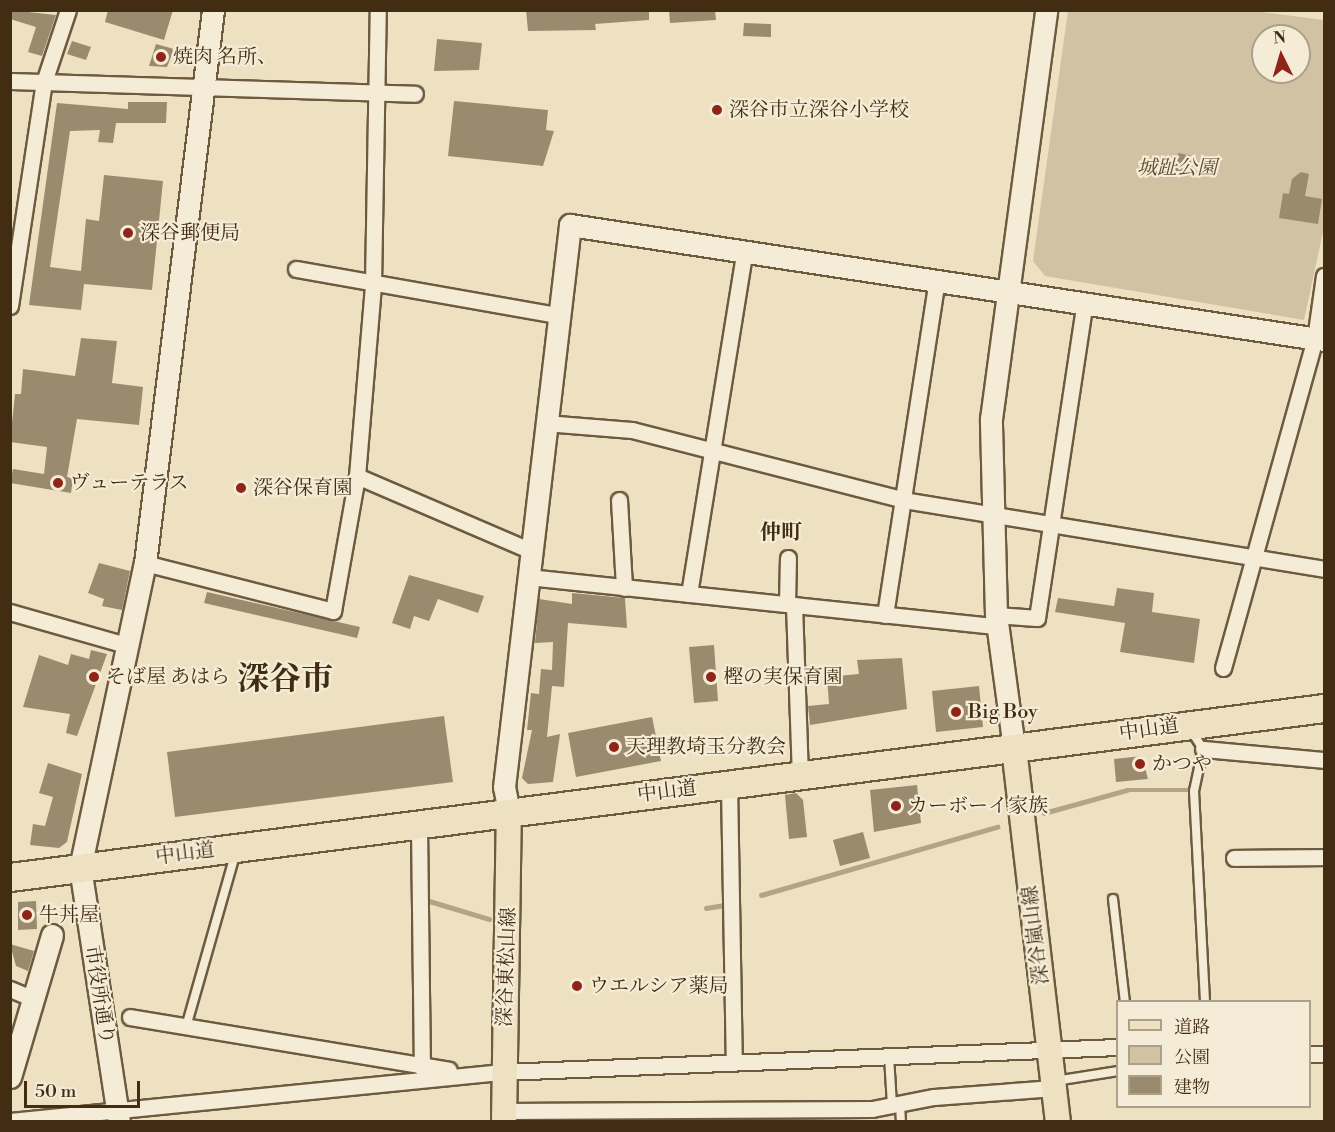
<!DOCTYPE html>
<meta charset="utf-8">
<style>
body{margin:0}
#map{position:relative;width:1335px;height:1132px;overflow:hidden;background:#eee1c2;font-family:"Libre Bodoni","Noto Serif JP",serif}
div>[style]{position:absolute}
.green>*{inset:0;background:#d1c2a4}
.stream>*{height:4.5px;margin:-2.25px;padding:0 2.25px;transform-origin:2.25px;border-radius:2.25px;background:#b4a486}
.building>*{inset:0;background:#9b8b6e}
.roads{filter:drop-shadow(2px 0 #6d5a3f) drop-shadow(-2px 0 #6d5a3f) drop-shadow(0 2px #6d5a3f) drop-shadow(0 -2px #6d5a3f)}
.lane>*{height:8px;margin:-4px;padding:0 4px;transform-origin:4px;border-radius:4px;background:#f4ecd7}
.street>*{height:15px;margin:-7.5px;padding:0 7.5px;transform-origin:7.5px;border-radius:7.5px;background:#f4ecd7}
.secondary>*{height:21px;margin:-10.5px;padding:0 10.5px;transform-origin:10.5px;border-radius:10.5px;background:#f4ecd7}
.primary>*{height:24px;margin:-12px;padding:0 12px;transform-origin:12px;border-radius:12px;background:#eee1c2}
.highway>*{height:27px;margin:-13.5px;padding:0 13.5px;transform-origin:13.5px;border-radius:13.5px;background:#eee1c2}
.dots>*{width:16px;height:16px;translate:-50% -50%;box-sizing:border-box;border:3px solid #f4ecd7;border-radius:50%}
span{translate:-50% -50%;white-space:nowrap;text-align:center;line-height:1.15;-webkit-text-stroke:4.5px #f4ecd7;paint-order:stroke}
.poi-label{font-size:20px;color:#422d13}
.left{translate:0 -50%;text-align:left}
.park-label{font-size:20px;color:#5f4b30;font-style:italic}
.street-label{font-size:20px;color:#422d13}
.neighbourhood-label{font-size:21px;color:#422d13;font-weight:700}
.town-label{font-size:32px;color:#422d13;font-weight:700}
.frame{position:absolute;inset:0;border:12px solid #422d13;pointer-events:none}
.legend{position:absolute;left:1116px;top:1000px;width:195px;height:108px;box-sizing:border-box;background:#f4ecd7;border:2px solid #ada089;margin:0;padding:8px 10px;list-style:none;font-size:18px;color:#422d13}
.legend li{display:flex;align-items:center;gap:12px;height:30px}
.legend b{width:30px;border:2px solid #ada089}
.north{position:absolute;left:1251px;top:24px;width:60px;height:60px;box-sizing:border-box;background:#f4ecd7;border:2px solid #ada089;border-radius:50%;rotate:355deg;font-size:16px;font-weight:700;line-height:24px;text-align:center;color:#422d13}
.north::after{content:'';display:block;margin:auto;width:21px;height:27px;background:#8f2418;clip-path:polygon(50% 0,100% 100%,50% 72%,0 100%)}
.scale{position:absolute;left:24px;top:1081px;width:116px;height:27px;box-sizing:border-box;border:3px solid #422d13;border-top:0;padding-left:8px;font-size:18px;line-height:21px;white-space:nowrap;color:#422d13;-webkit-text-stroke:4px #f4ecd7;paint-order:stroke}
</style>
<div id="map">
<div class="green">
<div style="clip-path:polygon(evenodd,1246px 10px,1324px 20px,1324px 227px,1304px 320px,1045px 276px,1033px 261px,1068px 11px,1246px 10px,1263px 36px,1299px 36px,1299px 72px,1263px 72px,1263px 36px)"></div>
</div>
<div class="stream">
<div style="left:1044px;top:813px;width:86px;rotate:-15.5deg"></div>
<div style="left:1127px;top:790px;width:63px"></div>
<div style="left:761px;top:895px;width:246px;rotate:-16.1deg"></div>
<div style="left:426px;top:900px;width:66px;rotate:16.8deg"></div>
<div style="left:706px;top:908px;width:20px;rotate:-9deg"></div>
</div>
<div class="building">
<div style="clip-path:polygon(10px 10px,56px 15px,42px 56px,28px 52px,36px 27px,10px 19px)"></div>
<div style="clip-path:polygon(108px 10px,173px 10px,164px 40px,105px 22px)"></div>
<div style="clip-path:polygon(526px 10px,649px 10px,649px 20px,595px 24px,596px 30px,528px 31px)"></div>
<div style="clip-path:polygon(669px 10px,715px 10px,716px 20px,670px 23px)"></div>
<div style="clip-path:polygon(744px 23px,771px 24px,771px 37px,743px 36px)"></div>
<div style="clip-path:polygon(437px 39px,482px 43px,479px 70px,434px 71px)"></div>
<div style="clip-path:polygon(72px 41px,91px 47px,86px 60px,67px 54px)"></div>
<div style="clip-path:polygon(156px 44px,174px 49px,167px 67px,149px 66px)"></div>
<div style="clip-path:polygon(454px 101px,548px 110px,546px 130px,554px 131px,543px 166px,448px 156px)"></div>
<div style="clip-path:polygon(128px 102px,167px 102px,166px 123px,116px 123px,113px 143px,98px 142px,100px 130px,70px 131px,50px 267px,81px 271px,86px 219px,99px 221px,104px 175px,163px 181px,152px 290px,84px 284px,81px 310px,29px 305px,57px 103px,128px 109px)"></div>
<div style="clip-path:polygon(1178px 153px,1193px 156px,1190px 176px,1175px 174px)"></div>
<div style="clip-path:polygon(1301px 172px,1309px 174px,1305px 196px,1322px 199px,1318px 224px,1279px 218px,1283px 193px,1289px 194px,1292px 179px)"></div>
<div style="clip-path:polygon(81px 338px,117px 341px,112px 383px,143px 387px,139px 425px,77px 419px,67px 477px,73px 478px,71px 493px,10px 483px,13px 469px,44px 474px,47px 447px,10px 442px,15px 394px,21px 394px,23px 369px,75px 376px)"></div>
<div style="clip-path:polygon(99px 563px,130px 571px,122px 610px,102px 606px,104px 599px,88px 593px)"></div>
<div style="clip-path:polygon(409px 575px,484px 596px,478px 613px,438px 599px,429px 621px,414px 616px,410px 629px,392px 623px)"></div>
<div style="clip-path:polygon(1117px 588px,1154px 593px,1152px 612px,1200px 619px,1194px 663px,1120px 652px,1125px 623px,1055px 612px,1058px 598px,1114px 606px)"></div>
<div style="clip-path:polygon(207px 592px,360px 627px,357px 638px,204px 603px)"></div>
<div style="clip-path:polygon(572px 593px,625px 598px,627px 628px,568px 623px,564px 687px,552px 686px,547px 737px,560px 734px,553px 782px,528px 784px,522px 778px,532px 730px,527px 730px,531px 693px,539px 694px,541px 669px,552px 670px,553px 642px,535px 643px,539px 599px,572px 604px)"></div>
<div style="clip-path:polygon(714px 645px,718px 701px,694px 703px,689px 647px)"></div>
<div style="clip-path:polygon(91px 650px,107px 654px,77px 736px,66px 733px,70px 714px,23px 707px,39px 655px,68px 665px,71px 654px,89px 659px)"></div>
<div style="clip-path:polygon(902px 658px,907px 709px,810px 725px,808px 706px,829px 704px,827px 677px,859px 674px,857px 660px)"></div>
<div style="clip-path:polygon(979px 686px,983px 727px,936px 732px,932px 691px)"></div>
<div style="clip-path:polygon(444px 716px,453px 782px,175px 817px,167px 752px)"></div>
<div style="clip-path:polygon(652px 717px,661px 761px,576px 777px,568px 733px)"></div>
<div style="clip-path:polygon(1142px 756px,1148px 779px,1116px 782px,1114px 759px)"></div>
<div style="clip-path:polygon(48px 763px,82px 774px,67px 842px,59px 848px,30px 845px,33px 824px,45px 826px,53px 797px,39px 793px)"></div>
<div style="clip-path:polygon(917px 785px,921px 823px,874px 832px,870px 790px)"></div>
<div style="clip-path:polygon(796px 793px,803px 800px,807px 837px,789px 839px,785px 795px)"></div>
<div style="clip-path:polygon(863px 832px,870px 858px,840px 866px,833px 840px)"></div>
<div style="clip-path:polygon(36px 901px,37px 929px,18px 930px,18px 902px)"></div>
<div style="clip-path:polygon(10px 944px,34px 951px,28px 971px,16px 966px)"></div>
</div>
<div class="roads">
<div class="lane">
<div style="left:1192px;top:732px;width:20px;rotate:57deg"></div>
<div style="left:1203px;top:749px;width:43px;rotate:102.1deg"></div>
<div style="left:1194px;top:791px;width:211px;rotate:87deg"></div>
<div style="left:1113px;top:899px;width:104px;rotate:83.4deg"></div>
<div style="left:186px;top:1027px;width:182px;rotate:-74.1deg"></div>
<div style="left:889px;top:1056px;width:49px;rotate:86.5deg"></div>
<div style="left:1055px;top:1081px;width:64px;rotate:-9deg"></div>
<div style="left:900px;top:1104px;width:18px;rotate:87deg"></div>
</div>
<div class="street">
<div style="left:10px;top:81px;width:405px;rotate:1.8deg"></div>
<div style="left:296px;top:269px;width:265px;rotate:10deg"></div>
<div style="left:10px;top:306px;width:227px;rotate:-81.4deg"></div>
<div style="left:44px;top:82px;width:76px;rotate:-71.6deg"></div>
<div style="left:545px;top:423px;width:87px;rotate:4.6deg"></div>
<div style="left:632px;top:430px;width:281px;rotate:14.4deg"></div>
<div style="left:904px;top:500px;width:426px;rotate:9.3deg"></div>
<div style="left:357px;top:476px;width:189px;rotate:23.3deg"></div>
<div style="left:619px;top:500px;width:88px;rotate:86.7deg"></div>
<div style="left:145px;top:563px;width:194px;rotate:14.3deg"></div>
<div style="left:333px;top:611px;width:137px;rotate:-79.9deg"></div>
<div style="left:357px;top:476px;width:193px;rotate:-85.2deg"></div>
<div style="left:373px;top:284px;width:274px;rotate:-89deg"></div>
<div style="left:528px;top:577px;width:472px;rotate:6deg"></div>
<div style="left:689px;top:594px;width:349px;rotate:-80.8deg"></div>
<div style="left:787px;top:604px;width:46px;rotate:-88.8deg"></div>
<div style="left:794px;top:605px;width:170px;rotate:88deg"></div>
<div style="left:10px;top:612px;width:124px;rotate:15.9deg"></div>
<div style="left:885px;top:615px;width:339px;rotate:-81.2deg"></div>
<div style="left:996px;top:615px;width:41px;rotate:4.2deg"></div>
<div style="left:1037px;top:618px;width:320px;rotate:-81.4deg"></div>
<div style="left:1223px;top:668px;width:342px;rotate:-74.4deg"></div>
<div style="left:1315px;top:339px;width:64px;rotate:-81.9deg"></div>
<div style="left:1203px;top:749px;width:121px;rotate:5.2deg"></div>
<div style="left:729px;top:785px;width:275px;rotate:89deg"></div>
<div style="left:419px;top:826px;width:242px;rotate:89.3deg"></div>
<div style="left:1234px;top:858px;width:90px;rotate:-0.6deg"></div>
<div style="left:10px;top:989px;width:25px;rotate:23deg"></div>
<div style="left:130px;top:1017px;width:323px;rotate:9.4deg"></div>
<div style="left:1310px;top:1054px;width:14px"></div>
<div style="left:504px;top:1111px;width:368px;rotate:-0.3deg"></div>
<div style="left:872px;top:1109px;width:63px;rotate:-11deg"></div>
<div style="left:934px;top:1097px;width:120px;rotate:-4.3deg"></div>
<div style="left:10px;top:1121px;width:495px;rotate:-5.7deg"></div>
<div style="left:503px;top:1072px;width:616px;rotate:-2.33deg"></div>
</div>
<div class="secondary">
<div style="left:1014px;top:748px;width:134px;rotate:-97.7deg"></div>
<div style="left:996px;top:615px;width:196px;rotate:-91.5deg"></div>
<div style="left:991px;top:419px;width:413px;rotate:-82.3deg"></div>
<div style="left:509px;top:812px;width:25px;rotate:-101deg"></div>
<div style="left:504px;top:787px;width:566px;rotate:-83.3deg"></div>
<div style="left:570px;top:225px;width:763px;rotate:8.67deg"></div>
<div style="left:10px;top:1077px;width:148px;rotate:-73.5deg"></div>
<div style="left:119px;top:1122px;width:257px;rotate:-98.7deg"></div>
<div style="left:80px;top:868px;width:312px;rotate:-78deg"></div>
<div style="left:145px;top:563px;width:557px;rotate:-82.99deg"></div>
</div>
<div class="primary">
<div style="left:1014px;top:748px;width:377px;rotate:83.3deg"></div>
<div style="left:504px;top:1122px;width:310px;rotate:-89.1deg"></div>
</div>
<div class="highway">
<div style="left:10px;top:877px;width:1325px;rotate:-7.33deg"></div>
</div>
</div>
<div class="dots">
<div style="left:161px;top:57px;background:#8f2418"></div>
<div style="left:717px;top:110px;background:#8f2418"></div>
<div style="left:128px;top:233px;background:#8f2418"></div>
<div style="left:58px;top:483px;background:#8f2418"></div>
<div style="left:241px;top:488px;background:#8f2418"></div>
<div style="left:94px;top:677px;background:#8f2418"></div>
<div style="left:711px;top:677px;background:#8f2418"></div>
<div style="left:956px;top:712px;background:#8f2418"></div>
<div style="left:614px;top:747px;background:#8f2418"></div>
<div style="left:1140px;top:764px;background:#8f2418"></div>
<div style="left:896px;top:806px;background:#8f2418"></div>
<div style="left:27px;top:915px;background:#8f2418"></div>
<div style="left:577px;top:986px;background:#8f2418"></div>
</div>
<div class="poi-label">
<span class="left" style="left:173px;top:57px">焼肉 名所、</span>
<span class="left" style="left:729px;top:110px">深谷市立深谷小学校</span>
<span class="left" style="left:140px;top:233px">深谷郵便局</span>
<span class="left" style="left:70px;top:483px">ヴューテラス</span>
<span class="left" style="left:253px;top:488px">深谷保育園</span>
<span class="left" style="left:106px;top:677px">そば屋 あはら</span>
<span class="left" style="left:723px;top:677px">樫の実保育園</span>
<span class="left" style="left:968px;top:712px">Big Boy</span>
<span class="left" style="left:626px;top:747px">天理教埼玉分教会</span>
<span class="left" style="left:1152px;top:764px">かつや</span>
<span class="left" style="left:908px;top:806px">カーボーイ家族</span>
<span class="left" style="left:39px;top:915px">牛丼屋</span>
<span class="left" style="left:589px;top:986px">ウエルシア薬局</span>
</div>
<div class="park-label">
<span style="left:1177px;top:168px">城趾公園</span>
</div>
<div class="street-label">
<span style="left:1149px;top:730px;rotate:-8deg">中山道</span>
<span style="left:667px;top:792px;rotate:-7deg">中山道</span>
<span style="left:185px;top:854px;rotate:-7deg">中山道</span>
<span style="left:1036px;top:935px;rotate:-97deg">深谷嵐山線</span>
<span style="left:507px;top:967px;rotate:-88deg">深谷東松山線</span>
<span style="left:99px;top:995px;rotate:81deg">市役所通り</span>
</div>
<div class="neighbourhood-label">
<span style="left:781px;top:533px">仲町</span>
</div>
<div class="town-label">
<span style="left:285px;top:679px">深谷市</span>
</div>
<div class="frame"></div>
<ul class="legend">
<li><b style="height:8px;background:#eee1c2"></b>道路</li>
<li><b style="height:16px;background:#d1c2a4"></b>公園</li>
<li><b style="height:16px;background:#9b8b6e"></b>建物</li>
</ul>
<div class="north">N</div>
<div class="scale">50 m</div>
</div>
